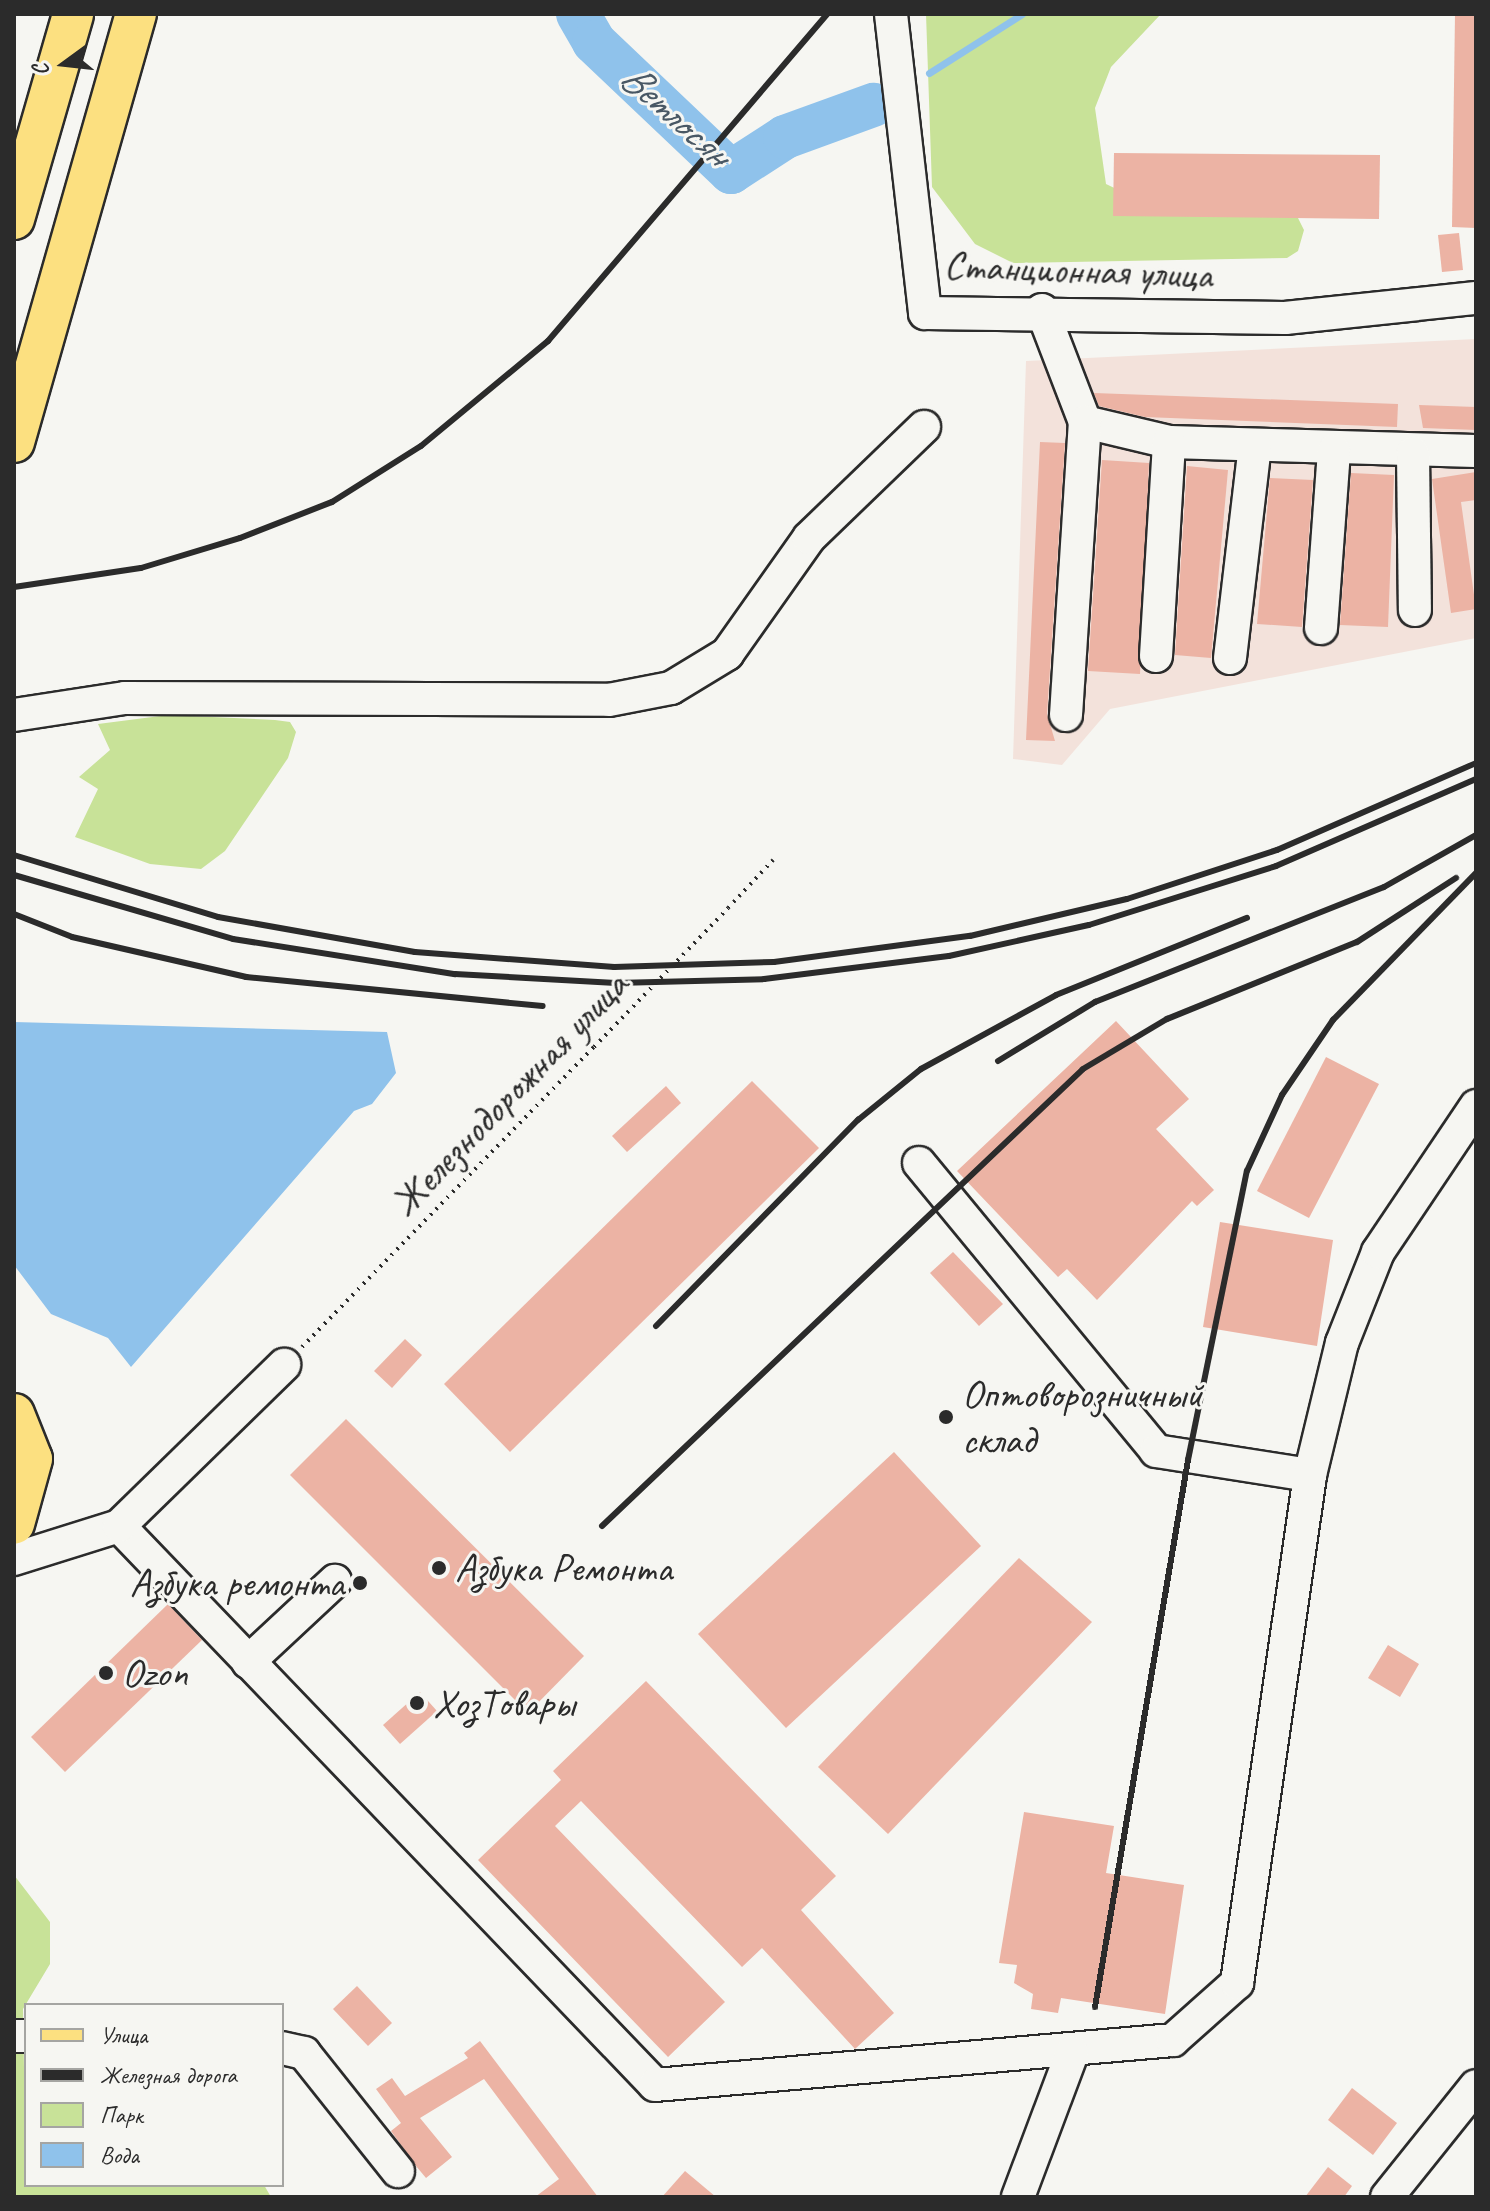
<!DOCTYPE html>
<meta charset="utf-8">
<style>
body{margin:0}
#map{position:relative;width:1490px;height:2211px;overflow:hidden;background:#f6f6f2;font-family:Caveat,sans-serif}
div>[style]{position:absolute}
.built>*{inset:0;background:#f3e2db}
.green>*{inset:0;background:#c8e298}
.water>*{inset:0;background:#8fc2eb}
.stream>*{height:7px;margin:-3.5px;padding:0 3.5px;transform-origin:3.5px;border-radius:3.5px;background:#8fc2eb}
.river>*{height:44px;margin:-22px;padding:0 22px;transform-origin:22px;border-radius:22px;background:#8fc2eb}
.building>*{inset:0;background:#ecb3a4}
.path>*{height:4px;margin-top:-2px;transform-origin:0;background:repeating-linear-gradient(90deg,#2b2b2b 0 2px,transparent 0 8px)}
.roads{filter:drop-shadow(2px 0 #2b2b2b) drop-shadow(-2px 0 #2b2b2b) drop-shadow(0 2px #2b2b2b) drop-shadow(0 -2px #2b2b2b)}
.minor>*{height:32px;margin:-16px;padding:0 16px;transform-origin:16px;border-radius:16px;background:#f6f6f2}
.major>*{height:40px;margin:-20px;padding:0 20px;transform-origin:20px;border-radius:20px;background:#fce080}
.rail>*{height:6px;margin:-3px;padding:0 3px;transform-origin:3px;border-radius:3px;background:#2b2b2b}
.path-bridge>*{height:4px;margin-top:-2px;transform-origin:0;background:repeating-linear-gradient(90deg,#2b2b2b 0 2px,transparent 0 8px)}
.dots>*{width:22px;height:22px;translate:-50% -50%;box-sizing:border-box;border:4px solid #f6f6f2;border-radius:50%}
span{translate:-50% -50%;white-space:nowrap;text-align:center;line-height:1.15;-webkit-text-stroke:6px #f6f6f2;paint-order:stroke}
.street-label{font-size:40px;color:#2b2b2b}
.poi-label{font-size:40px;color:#2b2b2b}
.left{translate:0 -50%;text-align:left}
.right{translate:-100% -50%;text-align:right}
.water-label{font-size:42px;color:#495865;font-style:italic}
.frame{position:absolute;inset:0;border:16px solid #2b2b2b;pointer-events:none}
.legend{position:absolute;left:24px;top:2003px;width:260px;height:184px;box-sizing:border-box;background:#f6f6f2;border:2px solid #a5a5a2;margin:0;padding:10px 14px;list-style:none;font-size:24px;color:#2b2b2b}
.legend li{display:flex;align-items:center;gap:16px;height:40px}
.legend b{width:40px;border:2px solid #a5a5a2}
.north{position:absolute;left:24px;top:24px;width:80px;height:80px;-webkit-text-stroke:6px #f6f6f2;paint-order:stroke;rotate:255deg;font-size:22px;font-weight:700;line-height:32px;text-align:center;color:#2b2b2b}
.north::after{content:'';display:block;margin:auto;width:28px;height:36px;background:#2b2b2b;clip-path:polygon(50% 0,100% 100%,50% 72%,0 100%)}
</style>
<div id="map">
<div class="built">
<div style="clip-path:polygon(1476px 339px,1476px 638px,1110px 709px,1062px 765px,1013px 759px,1026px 361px)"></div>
</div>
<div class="green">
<div style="clip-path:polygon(926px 14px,1161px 14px,1111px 67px,1095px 108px,1106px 184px,1131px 196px,1298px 218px,1304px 230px,1298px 251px,1287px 258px,1013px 263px,975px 244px,932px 187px)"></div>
<div style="clip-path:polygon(168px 715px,275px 720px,290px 722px,296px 732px,288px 758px,225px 851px,201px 869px,150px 864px,75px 837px,98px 789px,79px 777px,110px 750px,98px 724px)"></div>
<div style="clip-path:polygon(14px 1875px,50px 1922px,50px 1964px,23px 2009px,26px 2185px,264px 2185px,271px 2197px,14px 2197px)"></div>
</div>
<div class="water">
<div style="clip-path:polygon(14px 1022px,387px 1032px,396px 1073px,372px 1104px,354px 1111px,131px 1367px,108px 1338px,51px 1314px,14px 1265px)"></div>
</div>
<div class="stream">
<div style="left:929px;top:73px;width:110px;rotate:-32.4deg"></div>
</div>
<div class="river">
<div style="left:578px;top:14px;width:32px;rotate:60deg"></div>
<div style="left:594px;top:42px;width:189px;rotate:43.5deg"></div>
<div style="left:731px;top:172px;width:64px;rotate:-32.9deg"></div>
<div style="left:785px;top:137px;width:94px;rotate:-20deg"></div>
</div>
<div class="building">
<div style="clip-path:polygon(1455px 14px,1476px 14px,1476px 228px,1452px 227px)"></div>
<div style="clip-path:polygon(1114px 153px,1380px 155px,1379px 219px,1113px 216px)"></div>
<div style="clip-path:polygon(1459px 233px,1463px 270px,1442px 272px,1438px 235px)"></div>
<div style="clip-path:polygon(1094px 393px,1398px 404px,1397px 427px,1145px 417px,1099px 406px)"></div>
<div style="clip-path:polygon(1419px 405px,1476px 407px,1476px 430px,1423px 428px)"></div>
<div style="clip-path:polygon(1040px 442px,1065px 443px,1047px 714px,1055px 741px,1026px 740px)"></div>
<div style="clip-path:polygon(1102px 460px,1149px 463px,1140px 674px,1088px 671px)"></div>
<div style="clip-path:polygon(1187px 466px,1228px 470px,1211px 658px,1175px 655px)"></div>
<div style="clip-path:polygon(1476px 472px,1476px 500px,1461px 502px,1476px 609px,1451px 613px,1432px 479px)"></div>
<div style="clip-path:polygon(1351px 473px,1394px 475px,1388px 627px,1340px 625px)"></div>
<div style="clip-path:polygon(1270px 478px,1313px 480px,1302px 627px,1257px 624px)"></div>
<div style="clip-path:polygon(1116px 1021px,1189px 1099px,1156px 1129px,1214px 1190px,1197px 1206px,1192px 1201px,1097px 1300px,1067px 1269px,1058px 1277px,957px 1171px)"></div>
<div style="clip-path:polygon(1326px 1057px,1379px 1084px,1309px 1218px,1257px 1191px)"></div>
<div style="clip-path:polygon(752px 1081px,819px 1148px,510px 1452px,444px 1384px)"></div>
<div style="clip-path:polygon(666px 1086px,681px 1103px,627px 1152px,612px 1136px)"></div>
<div style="clip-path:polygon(1220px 1222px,1333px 1240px,1317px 1346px,1203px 1327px)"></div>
<div style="clip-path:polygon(953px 1252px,1003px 1304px,979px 1326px,930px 1273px)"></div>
<div style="clip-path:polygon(405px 1339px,422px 1355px,392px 1388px,374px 1371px)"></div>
<div style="clip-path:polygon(346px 1419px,584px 1656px,528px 1713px,290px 1475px)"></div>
<div style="clip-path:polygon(894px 1452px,981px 1546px,786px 1728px,698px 1634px)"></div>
<div style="clip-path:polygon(1019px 1558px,1092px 1622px,888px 1834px,818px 1767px)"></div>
<div style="clip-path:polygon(168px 1604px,202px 1640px,65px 1772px,31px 1737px)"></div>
<div style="clip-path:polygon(1388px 1645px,1419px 1664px,1400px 1697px,1368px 1678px)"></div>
<div style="clip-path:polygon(646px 1681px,836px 1876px,801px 1910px,894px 2013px,855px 2049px,762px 1948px,742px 1967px,581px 1801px,555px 1826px,725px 2002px,668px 2057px,478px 1860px,561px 1780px,553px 1771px)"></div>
<div style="clip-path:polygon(420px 1692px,437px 1711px,400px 1744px,383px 1725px)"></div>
<div style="clip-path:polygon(1024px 1812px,1114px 1826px,1106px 1873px,1184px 1885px,1165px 2014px,1061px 1998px,1058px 2013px,1031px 2009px,1033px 1994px,1014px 1983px,1017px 1965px,999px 1963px)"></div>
<div style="clip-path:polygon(357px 1986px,392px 2023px,368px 2046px,333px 2009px)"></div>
<div style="clip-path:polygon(480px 2041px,598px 2197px,535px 2197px,559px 2179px,484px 2079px,420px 2118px,452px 2157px,426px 2178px,416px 2166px,391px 2131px,401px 2123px,376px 2089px,392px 2078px,405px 2096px,468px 2058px,464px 2053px)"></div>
<div style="clip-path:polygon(1352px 2088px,1397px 2123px,1373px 2155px,1328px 2120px)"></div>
<div style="clip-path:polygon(1328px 2167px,1352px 2186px,1344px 2197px,1305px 2197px)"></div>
<div style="clip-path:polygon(685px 2171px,716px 2197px,662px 2197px)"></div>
</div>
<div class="path">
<div style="left:728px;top:908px;width:66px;rotate:-46.8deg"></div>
<div style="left:302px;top:1347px;width:419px;rotate:-45.8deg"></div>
</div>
<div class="roads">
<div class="minor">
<div style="left:891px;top:14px;width:301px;rotate:83.5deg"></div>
<div style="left:925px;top:313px;width:360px;rotate:0.8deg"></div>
<div style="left:1285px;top:318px;width:192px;rotate:-6deg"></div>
<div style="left:1042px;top:310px;width:120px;rotate:69deg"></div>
<div style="left:1085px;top:422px;width:86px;rotate:13.4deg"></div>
<div style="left:1169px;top:442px;width:307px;rotate:1.7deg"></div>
<div style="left:1413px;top:453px;width:157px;rotate:89.3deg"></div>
<div style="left:1321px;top:628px;width:178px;rotate:-85.8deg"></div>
<div style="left:1156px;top:656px;width:214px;rotate:-86.5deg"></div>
<div style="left:1230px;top:658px;width:213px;rotate:-83.3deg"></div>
<div style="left:14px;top:715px;width:112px;rotate:-8.7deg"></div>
<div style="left:125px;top:698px;width:484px;rotate:0.2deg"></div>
<div style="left:609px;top:700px;width:63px;rotate:-11deg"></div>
<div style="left:671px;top:688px;width:66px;rotate:-31.3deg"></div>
<div style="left:727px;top:654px;width:142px;rotate:-54.7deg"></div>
<div style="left:809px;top:538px;width:160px;rotate:-44deg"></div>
<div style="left:1066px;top:715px;width:294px;rotate:-86.3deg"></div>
<div style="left:919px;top:1163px;width:373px;rotate:50.5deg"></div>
<div style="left:1156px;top:1451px;width:156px;rotate:8.9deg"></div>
<div style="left:119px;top:1526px;width:774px;rotate:46.2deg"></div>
<div style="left:655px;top:2085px;width:520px;rotate:-4.96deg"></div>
<div style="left:1173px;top:2040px;width:86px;rotate:-41.7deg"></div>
<div style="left:1237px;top:1983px;width:513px;rotate:-81.82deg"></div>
<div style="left:1310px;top:1475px;width:136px;rotate:-76.4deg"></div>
<div style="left:1342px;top:1343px;width:98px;rotate:-68.4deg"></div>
<div style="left:1378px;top:1252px;width:176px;rotate:-56.1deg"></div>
<div style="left:14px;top:1559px;width:110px;rotate:-17.4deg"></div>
<div style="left:119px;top:1526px;width:231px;rotate:-44.3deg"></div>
<div style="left:248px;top:1662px;width:119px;rotate:-43deg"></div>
<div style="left:14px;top:2036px;width:12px"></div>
<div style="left:282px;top:2048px;width:23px;rotate:13deg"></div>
<div style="left:304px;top:2053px;width:151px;rotate:51.5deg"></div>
<div style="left:1018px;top:2197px;width:154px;rotate:-69.4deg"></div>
<div style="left:1387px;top:2197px;width:142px;rotate:-51.3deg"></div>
</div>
<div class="major">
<div style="left:14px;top:219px;width:213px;rotate:-73.9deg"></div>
<div style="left:14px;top:442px;width:445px;rotate:-74.1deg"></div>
<div style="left:14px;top:1414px;width:48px;rotate:68.2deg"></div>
<div style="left:32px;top:1459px;width:67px;rotate:105.5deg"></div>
</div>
</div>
<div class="rail">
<div style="left:14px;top:587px;width:128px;rotate:-8.5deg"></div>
<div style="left:141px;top:568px;width:103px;rotate:-16.9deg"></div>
<div style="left:240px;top:538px;width:99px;rotate:-21.4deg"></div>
<div style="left:332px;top:502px;width:105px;rotate:-32.2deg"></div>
<div style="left:421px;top:446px;width:165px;rotate:-39.6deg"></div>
<div style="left:548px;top:341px;width:430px;rotate:-49.5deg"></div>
<div style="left:14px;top:855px;width:213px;rotate:16.9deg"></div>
<div style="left:218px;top:917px;width:200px;rotate:10.1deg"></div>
<div style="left:415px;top:952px;width:200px;rotate:4.3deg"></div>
<div style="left:614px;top:967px;width:160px;rotate:-1.8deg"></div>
<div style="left:774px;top:962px;width:198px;rotate:-7.6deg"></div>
<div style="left:970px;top:936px;width:161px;rotate:-13.3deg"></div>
<div style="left:1127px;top:899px;width:158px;rotate:-18.1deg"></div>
<div style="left:1277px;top:850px;width:217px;rotate:-23.6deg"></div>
<div style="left:14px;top:875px;width:228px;rotate:16.3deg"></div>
<div style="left:233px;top:939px;width:225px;rotate:9deg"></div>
<div style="left:455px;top:974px;width:161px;rotate:3.2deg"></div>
<div style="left:616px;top:983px;width:148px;rotate:-1.5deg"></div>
<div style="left:764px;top:979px;width:186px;rotate:-7.1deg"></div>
<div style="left:949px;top:956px;width:143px;rotate:-12.5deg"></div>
<div style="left:1089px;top:925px;width:196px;rotate:-17.5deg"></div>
<div style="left:1276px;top:866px;width:218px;rotate:-23.5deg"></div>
<div style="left:14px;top:914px;width:62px;rotate:21.6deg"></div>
<div style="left:72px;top:937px;width:179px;rotate:12.9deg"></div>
<div style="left:246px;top:977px;width:298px;rotate:5.6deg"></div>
<div style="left:998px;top:1061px;width:114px;rotate:-31.3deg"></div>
<div style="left:1095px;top:1002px;width:311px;rotate:-21.7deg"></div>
<div style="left:1384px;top:887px;width:106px;rotate:-29.5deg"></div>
<div style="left:656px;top:1326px;width:289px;rotate:-45.6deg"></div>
<div style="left:858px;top:1120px;width:81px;rotate:-39deg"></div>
<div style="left:921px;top:1069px;width:154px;rotate:-28.7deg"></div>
<div style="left:1056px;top:995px;width:206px;rotate:-22deg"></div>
<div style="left:602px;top:1526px;width:663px;rotate:-43.53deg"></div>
<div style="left:1083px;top:1069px;width:98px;rotate:-30.8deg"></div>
<div style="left:1167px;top:1019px;width:205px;rotate:-22.1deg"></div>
<div style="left:1357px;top:942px;width:118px;rotate:-32.9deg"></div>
<div style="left:1095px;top:2007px;width:555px;rotate:-80.35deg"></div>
<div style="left:1188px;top:1460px;width:295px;rotate:-78.5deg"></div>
<div style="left:1247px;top:1171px;width:84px;rotate:-65.3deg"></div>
<div style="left:1282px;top:1095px;width:91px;rotate:-55.8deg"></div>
<div style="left:1333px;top:1020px;width:205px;rotate:-45.8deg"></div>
</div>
<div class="path-bridge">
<div style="left:594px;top:1047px;width:193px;rotate:-46deg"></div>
</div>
<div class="dots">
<div style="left:946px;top:1417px;background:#2b2b2b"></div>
<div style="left:439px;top:1568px;background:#2b2b2b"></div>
<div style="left:360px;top:1583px;background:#2b2b2b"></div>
<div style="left:106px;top:1673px;background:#2b2b2b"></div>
<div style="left:417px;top:1703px;background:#2b2b2b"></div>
</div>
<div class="street-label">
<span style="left:1078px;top:270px;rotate:2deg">Станционная улица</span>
<span style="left:509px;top:1094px;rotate:-46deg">Железнодорожная улица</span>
</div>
<div class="poi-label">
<span class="left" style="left:962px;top:1417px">Оптоворозничный<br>склад</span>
<span class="left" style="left:455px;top:1568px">Азбука Ремонта</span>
<span class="right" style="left:344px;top:1583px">Азбука ремонта</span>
<span class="left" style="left:122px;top:1673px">Ozon</span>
<span class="left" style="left:433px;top:1703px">ХозТовары</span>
</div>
<div class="water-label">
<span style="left:675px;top:115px;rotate:42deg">Ветлосян</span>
</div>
<div class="frame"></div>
<ul class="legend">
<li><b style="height:10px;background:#fce080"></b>Улица</li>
<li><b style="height:10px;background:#2b2b2b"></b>Железная дорога</li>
<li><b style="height:22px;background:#c8e298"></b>Парк</li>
<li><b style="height:22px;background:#8fc2eb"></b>Вода</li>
</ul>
<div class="north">С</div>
</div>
